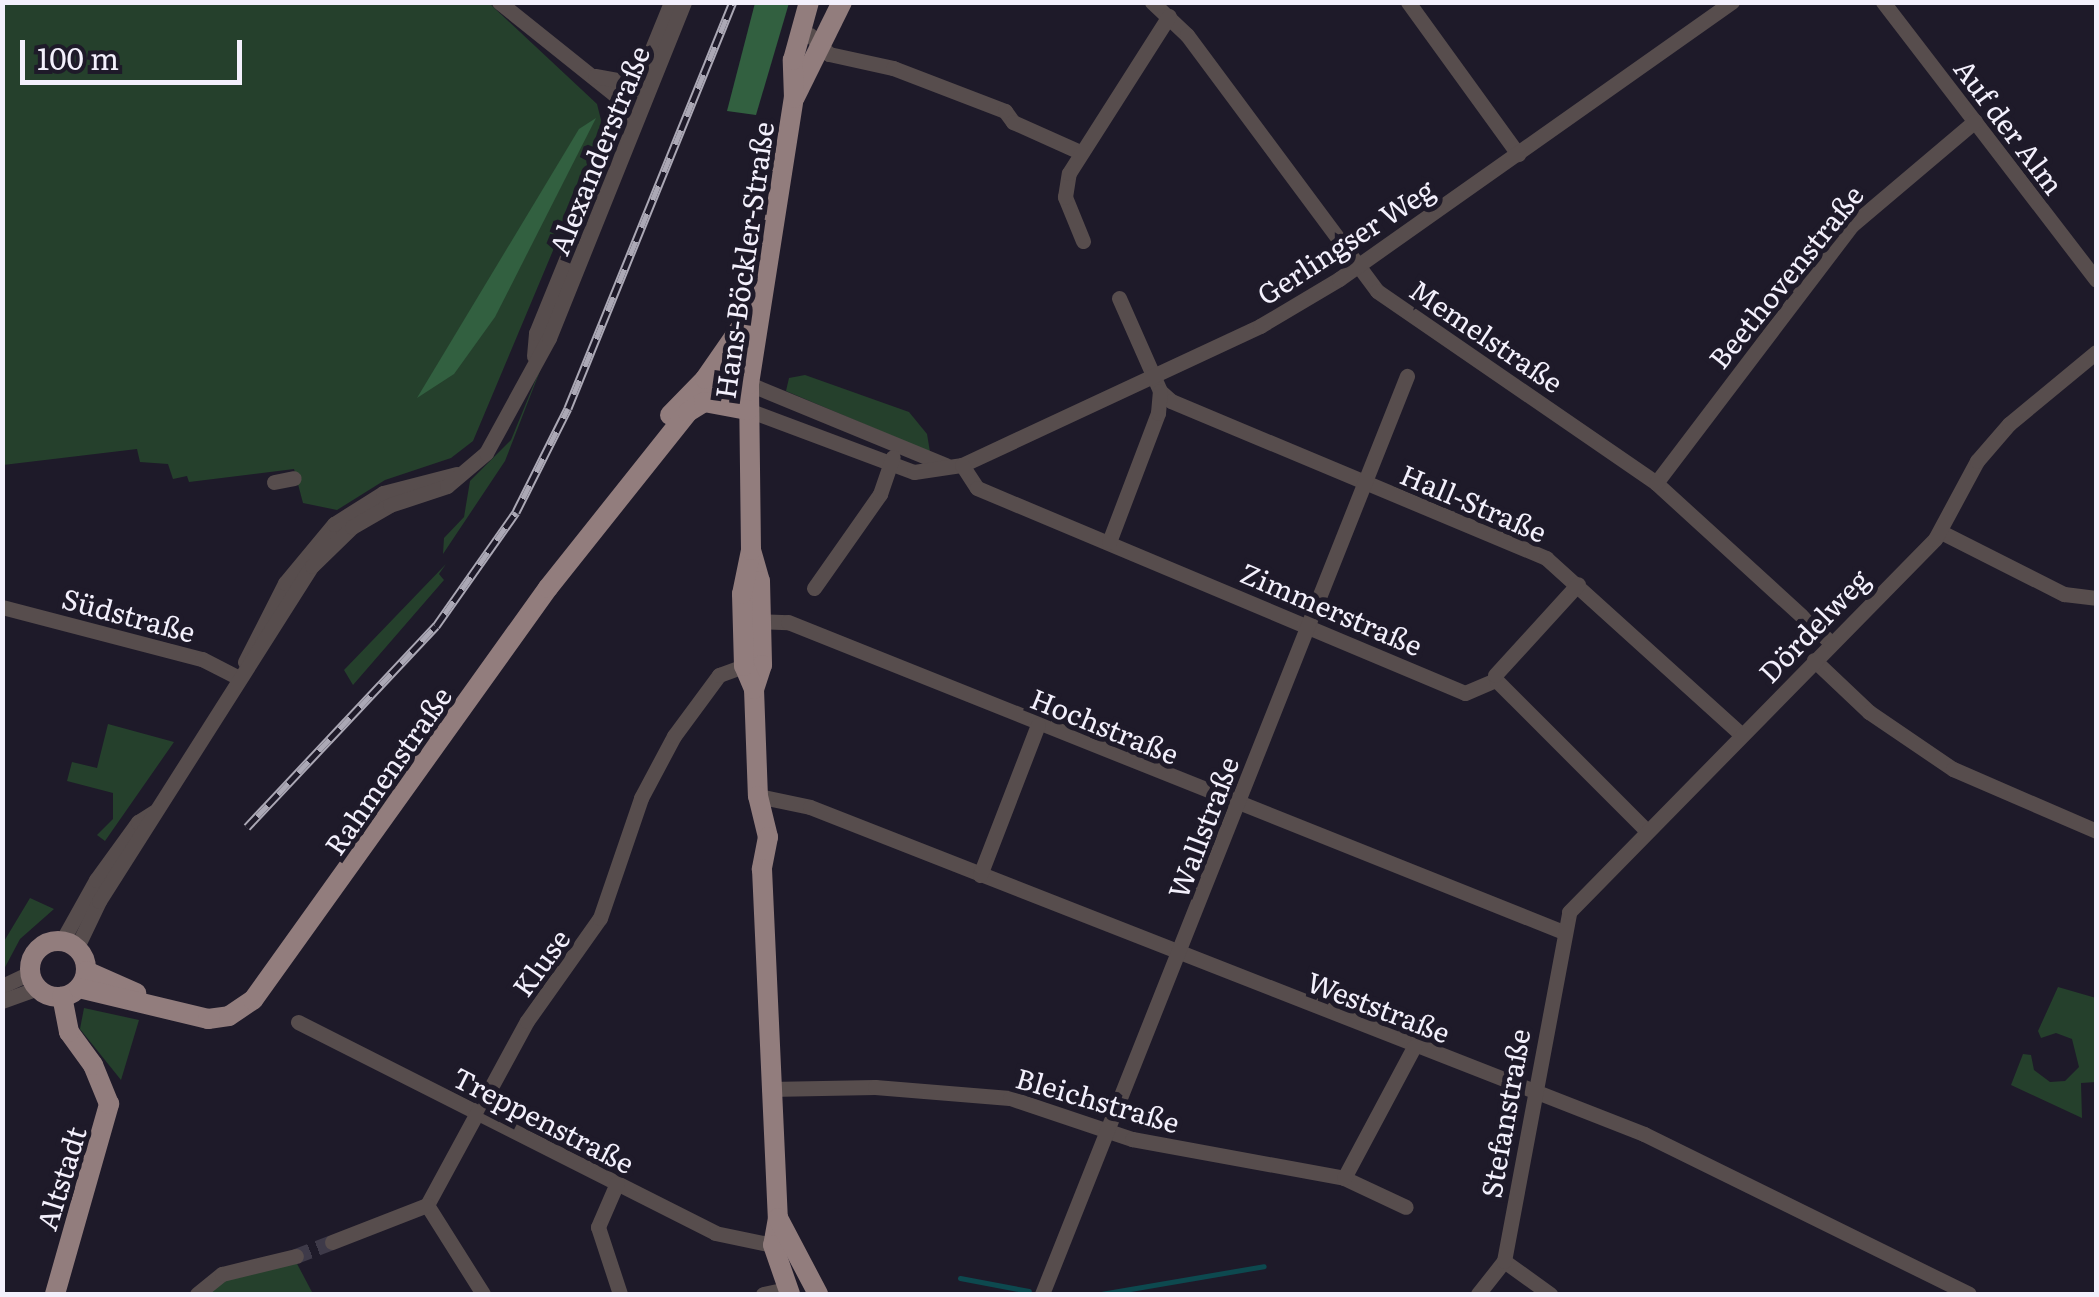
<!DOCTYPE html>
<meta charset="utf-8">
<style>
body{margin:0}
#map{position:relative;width:2099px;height:1297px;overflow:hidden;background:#1e1a29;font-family:Literata,serif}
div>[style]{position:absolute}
.green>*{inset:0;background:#25402c}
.forest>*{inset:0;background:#326040}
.stream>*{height:5px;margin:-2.5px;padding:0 2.5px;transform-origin:2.5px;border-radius:2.5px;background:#0d494f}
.minor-tunnel>*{height:15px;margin-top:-7.5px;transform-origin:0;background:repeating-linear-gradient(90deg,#3e3a49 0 15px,transparent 0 23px)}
.minor>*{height:15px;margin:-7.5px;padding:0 7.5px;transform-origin:7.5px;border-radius:7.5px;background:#574d4d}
.major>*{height:20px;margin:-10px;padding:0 10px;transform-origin:10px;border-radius:10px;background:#927d7d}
.major>.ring{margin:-10px;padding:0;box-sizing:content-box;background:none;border:20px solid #927d7d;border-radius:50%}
.rail>*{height:9px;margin-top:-4.5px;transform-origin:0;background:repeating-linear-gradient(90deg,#1e1a29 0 15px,#aba8b5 0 30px);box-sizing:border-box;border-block:2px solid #aba8b5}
span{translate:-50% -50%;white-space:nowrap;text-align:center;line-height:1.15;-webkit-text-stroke:10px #1e1a29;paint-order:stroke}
.street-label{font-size:28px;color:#f3f0fc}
.frame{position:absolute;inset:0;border:5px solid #f3f0fc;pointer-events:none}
.scale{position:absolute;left:20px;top:40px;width:222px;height:45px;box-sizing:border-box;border:5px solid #f3f0fc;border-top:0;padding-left:12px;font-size:30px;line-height:35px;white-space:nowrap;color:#f3f0fc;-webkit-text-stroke:8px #1e1a29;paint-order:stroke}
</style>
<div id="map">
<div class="green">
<div style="clip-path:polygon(3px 3px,489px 3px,597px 104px,601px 120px,599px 141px,473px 441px,451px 458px,385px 480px,337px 510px,303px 503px,294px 469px,189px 482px,187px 476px,173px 479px,168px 464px,140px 462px,137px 449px,3px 465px)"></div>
<div style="clip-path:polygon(552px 340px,505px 461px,443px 554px,444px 538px,464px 517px,470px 481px,511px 440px)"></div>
<div style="clip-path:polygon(805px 375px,909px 412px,927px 434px,930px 452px,786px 391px,789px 378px)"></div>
<div style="clip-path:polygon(446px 564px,439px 574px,444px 580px,353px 685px,344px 670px)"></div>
<div style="clip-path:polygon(108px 724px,174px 742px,105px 841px,97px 835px,113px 819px,113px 793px,67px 781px,72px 762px,97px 768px)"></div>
<div style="clip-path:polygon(30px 898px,54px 909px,20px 939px,3px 971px,3px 943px)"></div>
<div style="clip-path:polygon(2058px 987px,2096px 998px,2096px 1082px,2081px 1083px,2082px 1118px,2011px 1085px,2023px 1054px,2031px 1055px,2034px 1070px,2050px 1082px,2065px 1081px,2079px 1067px,2072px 1039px,2056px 1033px,2041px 1038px,2038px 1031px)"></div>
<div style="clip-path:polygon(84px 1008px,139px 1020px,121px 1080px,80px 1029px)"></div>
<div style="clip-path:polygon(294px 1258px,313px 1294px,201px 1294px,223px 1277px)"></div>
</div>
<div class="forest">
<div style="clip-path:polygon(755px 3px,789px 3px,756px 115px,727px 111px)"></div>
<div style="clip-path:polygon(596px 118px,495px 317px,454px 374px,417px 398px,579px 129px)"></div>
</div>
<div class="stream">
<div style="left:960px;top:1278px;width:70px;rotate:10.7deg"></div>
<div style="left:1062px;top:1294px;width:1px"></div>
<div style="left:1101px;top:1294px;width:165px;rotate:-9.7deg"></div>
</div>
<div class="minor-tunnel">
<div style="left:296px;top:1256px;width:39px;rotate:-21deg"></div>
</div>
<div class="minor">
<div style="left:499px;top:2px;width:155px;rotate:38.7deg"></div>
<div style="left:620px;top:99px;width:19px;rotate:84deg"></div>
<div style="left:1152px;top:2px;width:48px;rotate:43.3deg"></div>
<div style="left:1187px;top:35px;width:319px;rotate:53.4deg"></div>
<div style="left:1377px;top:291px;width:339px;rotate:34.5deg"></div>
<div style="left:1656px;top:483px;width:237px;rotate:42.4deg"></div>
<div style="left:1408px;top:2px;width:188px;rotate:54.1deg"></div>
<div style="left:1883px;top:2px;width:350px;rotate:52.5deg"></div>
<div style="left:810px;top:35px;width:27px;rotate:45deg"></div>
<div style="left:829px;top:54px;width:66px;rotate:12.3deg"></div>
<div style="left:893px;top:68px;width:120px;rotate:21deg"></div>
<div style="left:1005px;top:111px;width:14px;rotate:54deg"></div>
<div style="left:1013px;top:122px;width:73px;rotate:24.1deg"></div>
<div style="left:595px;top:76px;width:39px;rotate:10deg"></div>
<div style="left:633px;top:83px;width:10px;rotate:-37deg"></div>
<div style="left:1083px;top:241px;width:48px;rotate:-112.2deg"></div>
<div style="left:1065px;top:197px;width:24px;rotate:-81deg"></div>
<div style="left:1069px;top:173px;width:186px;rotate:-57.5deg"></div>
<div style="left:1119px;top:298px;width:102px;rotate:66.2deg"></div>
<div style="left:1160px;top:391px;width:15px;rotate:42deg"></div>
<div style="left:1171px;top:401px;width:407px;rotate:22.7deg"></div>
<div style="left:1546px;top:558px;width:263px;rotate:42.1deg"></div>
<div style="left:534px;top:356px;width:23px;rotate:-85deg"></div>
<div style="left:536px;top:333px;width:357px;rotate:-67.8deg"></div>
<div style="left:749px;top:384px;width:213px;rotate:22.4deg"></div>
<div style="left:748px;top:410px;width:177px;rotate:20.5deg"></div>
<div style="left:914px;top:472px;width:49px;rotate:-8.3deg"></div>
<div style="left:962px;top:465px;width:329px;rotate:-25deg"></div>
<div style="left:1260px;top:326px;width:92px;rotate:-30.7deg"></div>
<div style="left:1339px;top:279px;width:481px;rotate:-35.2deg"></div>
<div style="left:962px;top:465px;width:27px;rotate:57deg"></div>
<div style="left:977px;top:488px;width:529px;rotate:22.79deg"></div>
<div style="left:1465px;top:693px;width:34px;rotate:-23deg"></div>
<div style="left:1496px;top:680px;width:211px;rotate:45deg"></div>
<div style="left:274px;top:482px;width:20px;rotate:-11deg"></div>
<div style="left:1656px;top:483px;width:324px;rotate:-52.8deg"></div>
<div style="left:1852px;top:225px;width:161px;rotate:-40.2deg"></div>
<div style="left:1941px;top:532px;width:138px;rotate:26.8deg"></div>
<div style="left:2064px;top:594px;width:32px;rotate:7deg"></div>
<div style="left:1109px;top:542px;width:138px;rotate:-69.2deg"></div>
<div style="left:1158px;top:413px;width:22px;rotate:-85deg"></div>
<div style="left:814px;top:588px;width:115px;rotate:-54.9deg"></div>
<div style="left:880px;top:494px;width:39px;rotate:-71deg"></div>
<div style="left:2px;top:607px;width:207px;rotate:14.6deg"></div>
<div style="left:202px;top:659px;width:42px;rotate:27.2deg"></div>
<div style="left:751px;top:621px;width:37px;rotate:2deg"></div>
<div style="left:788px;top:622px;width:832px;rotate:21.79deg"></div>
<div style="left:1814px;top:660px;width:76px;rotate:43.4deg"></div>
<div style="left:1869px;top:712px;width:102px;rotate:34.2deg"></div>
<div style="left:1953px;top:769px;width:156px;rotate:23.4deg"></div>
<div style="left:245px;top:662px;width:89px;rotate:-63.1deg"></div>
<div style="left:285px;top:583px;width:77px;rotate:-50.3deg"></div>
<div style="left:334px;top:524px;width:58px;rotate:-32.3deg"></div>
<div style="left:383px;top:493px;width:76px;rotate:-14.4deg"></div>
<div style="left:1495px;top:675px;width:123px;rotate:-47.6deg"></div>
<div style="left:758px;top:796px;width:53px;rotate:11.9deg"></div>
<div style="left:810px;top:807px;width:896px;rotate:21.41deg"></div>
<div style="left:1644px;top:1134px;width:362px;rotate:26.2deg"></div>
<div style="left:980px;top:875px;width:161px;rotate:-68.9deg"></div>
<div style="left:62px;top:941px;width:70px;rotate:-60.9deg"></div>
<div style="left:96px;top:880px;width:72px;rotate:-54.1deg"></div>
<div style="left:138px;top:822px;width:19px;rotate:-32deg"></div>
<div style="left:77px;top:947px;width:51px;rotate:-64.4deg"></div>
<div style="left:99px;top:901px;width:397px;rotate:-57.6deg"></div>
<div style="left:312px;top:566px;width:56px;rotate:-44.3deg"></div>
<div style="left:352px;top:527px;width:44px;rotate:-30.1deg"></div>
<div style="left:390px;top:505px;width:60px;rotate:-18.4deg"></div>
<div style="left:447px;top:486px;width:51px;rotate:-40.2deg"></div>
<div style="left:486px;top:453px;width:131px;rotate:-61.3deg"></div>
<div style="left:549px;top:338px;width:362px;rotate:-68.1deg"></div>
<div style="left:2px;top:986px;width:31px;rotate:-25deg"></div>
<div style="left:2px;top:1001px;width:37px;rotate:-20deg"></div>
<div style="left:298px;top:1022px;width:467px;rotate:26.8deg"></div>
<div style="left:715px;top:1233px;width:59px;rotate:11.7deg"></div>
<div style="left:769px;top:1089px;width:106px;rotate:-1.1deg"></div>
<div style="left:875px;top:1087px;width:135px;rotate:4.7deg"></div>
<div style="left:1010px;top:1098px;width:129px;rotate:18.6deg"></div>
<div style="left:1132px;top:1139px;width:216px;rotate:10.4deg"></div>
<div style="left:1344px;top:1178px;width:68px;rotate:25.1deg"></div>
<div style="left:1344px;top:1178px;width:149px;rotate:-61.9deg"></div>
<div style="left:617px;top:1183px;width:48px;rotate:113.4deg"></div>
<div style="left:598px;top:1227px;width:71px;rotate:71.8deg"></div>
<div style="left:427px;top:1205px;width:209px;rotate:-61.5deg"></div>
<div style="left:527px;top:1021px;width:126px;rotate:-54.7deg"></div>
<div style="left:600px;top:918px;width:127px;rotate:-71.1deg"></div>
<div style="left:641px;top:798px;width:70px;rotate:-62deg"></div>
<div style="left:674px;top:736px;width:76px;rotate:-53.6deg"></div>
<div style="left:719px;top:675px;width:27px;rotate:-20deg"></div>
<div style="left:427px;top:1205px;width:105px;rotate:57.8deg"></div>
<div style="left:332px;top:1242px;width:102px;rotate:-21.3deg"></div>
<div style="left:1504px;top:1261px;width:57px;rotate:35.7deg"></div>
<div style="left:197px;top:1294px;width:32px;rotate:-39deg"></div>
<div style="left:222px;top:1274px;width:76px;rotate:-13.7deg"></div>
<div style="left:763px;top:1294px;width:25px;rotate:-12deg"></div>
<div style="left:1042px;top:1294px;width:988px;rotate:-68.32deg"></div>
<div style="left:1478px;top:1294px;width:42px;rotate:-51.8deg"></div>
<div style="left:1504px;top:1261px;width:355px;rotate:-79.4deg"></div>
<div style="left:1569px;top:912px;width:523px;rotate:-45.54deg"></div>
<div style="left:1935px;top:539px;width:89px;rotate:-61.7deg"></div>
<div style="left:1977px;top:461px;width:49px;rotate:-49.1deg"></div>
<div style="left:2009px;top:424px;width:113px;rotate:-39.6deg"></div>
</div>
<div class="major">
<div style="left:795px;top:97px;width:106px;rotate:-63.7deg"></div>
<div style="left:697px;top:388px;width:52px;rotate:-4.4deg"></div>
<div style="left:670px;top:415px;width:50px;rotate:-45.8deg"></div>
<div style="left:705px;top:379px;width:91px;rotate:-55.3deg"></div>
<div style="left:751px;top:550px;width:32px;rotate:74deg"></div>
<div style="left:760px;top:581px;width:84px;rotate:88.6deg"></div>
<div style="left:762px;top:665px;width:25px;rotate:108deg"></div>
<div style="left:754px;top:689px;width:107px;rotate:87.9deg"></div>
<div style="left:758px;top:796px;width:42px;rotate:76.3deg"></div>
<div style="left:768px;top:837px;width:33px;rotate:101deg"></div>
<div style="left:762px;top:869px;width:349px;rotate:87.4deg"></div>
<div style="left:778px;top:1218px;width:27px;rotate:100deg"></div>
<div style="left:773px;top:1245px;width:52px;rotate:70.9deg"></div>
<div style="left:754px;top:689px;width:25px;rotate:-113deg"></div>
<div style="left:744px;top:666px;width:72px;rotate:-91.6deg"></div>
<div style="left:742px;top:594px;width:45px;rotate:-78.4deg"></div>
<div style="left:751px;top:550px;width:166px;rotate:-90.7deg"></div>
<div style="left:749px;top:384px;width:290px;rotate:-81.1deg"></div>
<div style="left:794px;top:98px;width:38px;rotate:-92deg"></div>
<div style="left:793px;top:60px;width:60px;rotate:-74.6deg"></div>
<div class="ring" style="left:30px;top:941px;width:36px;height:36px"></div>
<div style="left:86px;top:971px;width:55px;rotate:23.7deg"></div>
<div style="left:79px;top:988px;width:133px;rotate:13.5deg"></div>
<div style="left:208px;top:1019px;width:21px;rotate:-8deg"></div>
<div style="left:229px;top:1016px;width:29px;rotate:-34deg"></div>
<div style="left:253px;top:1000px;width:507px;rotate:-54.4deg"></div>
<div style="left:548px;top:588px;width:225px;rotate:-51.5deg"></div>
<div style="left:688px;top:412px;width:19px;rotate:-32deg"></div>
<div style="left:704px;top:402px;width:45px;rotate:10.3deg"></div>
<div style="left:778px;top:1218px;width:86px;rotate:62.2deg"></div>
<div style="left:55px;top:1294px;width:198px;rotate:-74.1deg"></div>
<div style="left:109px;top:1104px;width:42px;rotate:-112.3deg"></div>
<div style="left:93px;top:1065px;width:41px;rotate:-126deg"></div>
<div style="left:69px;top:1032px;width:36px;rotate:-101deg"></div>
</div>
<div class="rail">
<div style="left:247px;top:827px;width:276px;rotate:-46.8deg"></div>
<div style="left:436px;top:626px;width:139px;rotate:-54.9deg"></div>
<div style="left:516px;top:512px;width:116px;rotate:-63.4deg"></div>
<div style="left:568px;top:408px;width:438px;rotate:-67.9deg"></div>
</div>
<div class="street-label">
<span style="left:2010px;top:126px;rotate:53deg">Auf der Alm</span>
<span style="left:598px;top:150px;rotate:-68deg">Alexanderstraße</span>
<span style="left:1345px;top:241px;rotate:-33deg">Gerlingser Weg</span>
<span style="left:743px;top:260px;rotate:-82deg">Hans-Böckler-Straße</span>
<span style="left:1785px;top:276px;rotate:-51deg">Beethovenstraße</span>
<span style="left:1487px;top:335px;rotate:34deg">Memelstraße</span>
<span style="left:1474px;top:502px;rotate:23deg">Hall-Straße</span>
<span style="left:1332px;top:608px;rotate:23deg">Zimmerstraße</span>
<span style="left:129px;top:614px;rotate:15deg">Südstraße</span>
<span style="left:1813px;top:625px;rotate:-46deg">Dördelweg</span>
<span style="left:1105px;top:725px;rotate:22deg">Hochstraße</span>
<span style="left:387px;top:770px;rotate:-55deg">Rahmenstraße</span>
<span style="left:1202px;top:827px;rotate:-69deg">Wallstraße</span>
<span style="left:540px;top:962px;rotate:-54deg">Kluse</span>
<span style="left:1379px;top:1006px;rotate:21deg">Weststraße</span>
<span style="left:1098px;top:1099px;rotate:16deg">Bleichstraße</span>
<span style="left:1504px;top:1113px;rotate:-80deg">Stefanstraße</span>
<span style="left:544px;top:1119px;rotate:27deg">Treppenstraße</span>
<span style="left:60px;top:1178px;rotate:-73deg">Altstadt</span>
</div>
<div class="frame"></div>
<div class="scale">100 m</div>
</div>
